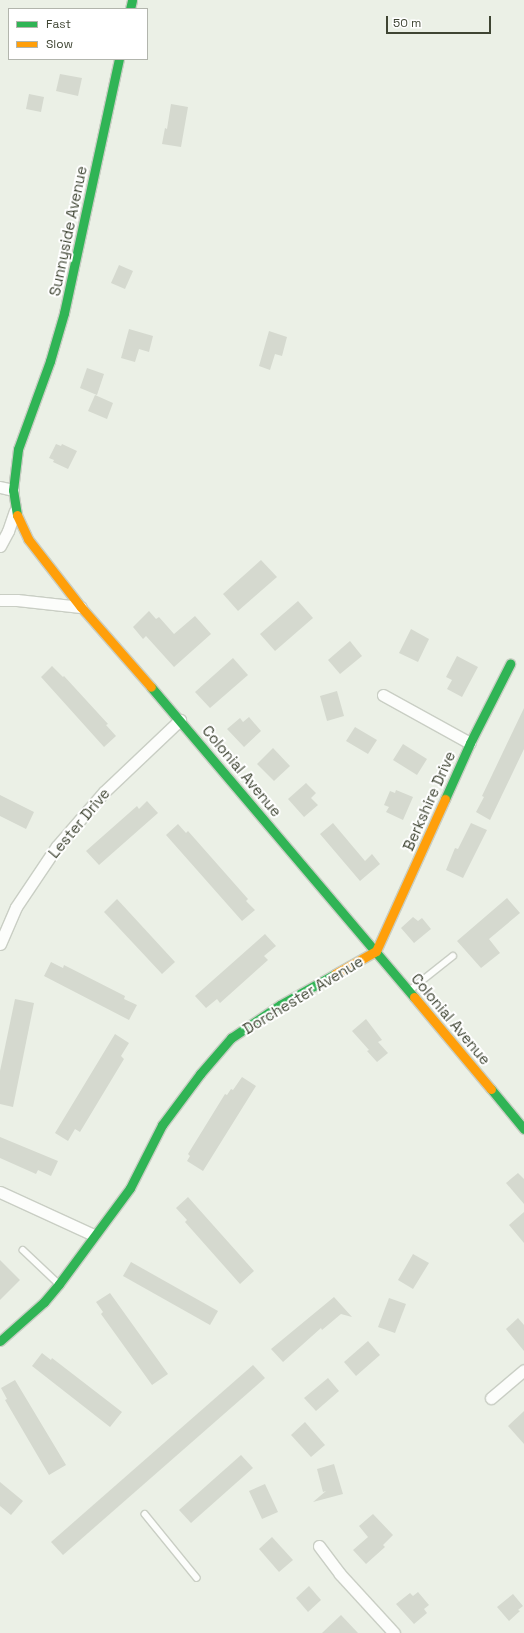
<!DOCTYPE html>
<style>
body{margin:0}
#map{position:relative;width:524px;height:1633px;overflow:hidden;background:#ebf0e6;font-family:"Space Grotesk",sans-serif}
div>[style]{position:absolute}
.building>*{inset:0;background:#d5d9cf}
.roads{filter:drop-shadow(1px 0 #c9cec4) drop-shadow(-1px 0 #c9cec4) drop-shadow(0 1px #c9cec4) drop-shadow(0 -1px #c9cec4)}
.lane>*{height:5.5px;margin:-2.75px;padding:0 2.75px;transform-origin:2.75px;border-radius:2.75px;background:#fcfdfb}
.street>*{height:11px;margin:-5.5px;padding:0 5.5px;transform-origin:5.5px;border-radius:5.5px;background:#fcfdfb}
.fast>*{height:9px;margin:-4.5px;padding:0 4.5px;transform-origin:4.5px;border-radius:4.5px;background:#30b455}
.slow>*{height:9px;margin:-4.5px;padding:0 4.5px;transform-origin:4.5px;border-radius:4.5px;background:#ff9f0a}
span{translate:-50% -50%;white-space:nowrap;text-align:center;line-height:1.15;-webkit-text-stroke:4px #fff;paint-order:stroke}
.street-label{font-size:15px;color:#3f4533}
.legend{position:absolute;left:8px;top:8px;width:140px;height:52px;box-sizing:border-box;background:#fff;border:1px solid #b2b5ad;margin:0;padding:5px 7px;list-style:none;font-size:12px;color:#3f4533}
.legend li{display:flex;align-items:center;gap:8px;height:20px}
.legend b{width:20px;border:1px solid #b2b5ad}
.scale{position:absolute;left:386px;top:16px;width:105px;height:18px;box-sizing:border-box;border:2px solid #3f4533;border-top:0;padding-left:5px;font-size:12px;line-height:14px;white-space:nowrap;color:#3f4533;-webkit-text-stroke:3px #fff;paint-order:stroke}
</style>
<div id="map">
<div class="building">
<div style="clip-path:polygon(60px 74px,82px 78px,78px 96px,56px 91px)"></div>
<div style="clip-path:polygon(29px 94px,44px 97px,41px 112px,26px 109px)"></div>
<div style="clip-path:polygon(171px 104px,188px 107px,181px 147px,162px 144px,165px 128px,167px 129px)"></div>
<div style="clip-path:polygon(119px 265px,133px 271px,125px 289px,111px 283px)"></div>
<div style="clip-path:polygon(129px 329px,153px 336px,149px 352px,139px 349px,135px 362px,121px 358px)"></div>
<div style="clip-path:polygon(269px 331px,287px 337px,282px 356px,275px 354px,270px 370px,259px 366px)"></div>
<div style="clip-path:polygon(87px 368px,104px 374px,97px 395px,80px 388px)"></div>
<div style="clip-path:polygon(95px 395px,113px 403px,107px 419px,88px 411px)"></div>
<div style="clip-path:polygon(56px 444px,61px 446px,62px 444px,77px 451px,68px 469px,53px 462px,54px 460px,49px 458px)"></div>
<div style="clip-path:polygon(261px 560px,277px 577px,238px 611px,223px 594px)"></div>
<div style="clip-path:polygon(298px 601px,313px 618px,275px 651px,260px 634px)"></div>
<div style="clip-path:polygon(149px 611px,156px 619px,159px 617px,174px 634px,195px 616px,211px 634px,174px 667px,146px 636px,143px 639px,133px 627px)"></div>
<div style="clip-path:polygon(411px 629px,429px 639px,418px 662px,399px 653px)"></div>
<div style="clip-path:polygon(350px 641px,362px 656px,340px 674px,328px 660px)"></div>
<div style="clip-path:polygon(457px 656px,478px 667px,462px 697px,447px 689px,452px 680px,446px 677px)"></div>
<div style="clip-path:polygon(233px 658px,248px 675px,210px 708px,195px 692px)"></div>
<div style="clip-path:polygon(52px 666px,63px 677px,64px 676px,108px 724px,106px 725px,116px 736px,104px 747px,41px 677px)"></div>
<div style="clip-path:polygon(337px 691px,344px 716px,327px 721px,320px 696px)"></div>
<div style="clip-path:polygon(524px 708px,524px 749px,490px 820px,476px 812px,484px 797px,482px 796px)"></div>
<div style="clip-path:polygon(249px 717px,261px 731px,244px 747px,227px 729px,240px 718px,243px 722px)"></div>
<div style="clip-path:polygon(355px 727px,377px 740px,368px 754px,346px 741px)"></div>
<div style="clip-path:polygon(403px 744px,427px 759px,417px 775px,393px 760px)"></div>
<div style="clip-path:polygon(273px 748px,290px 766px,274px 781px,257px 764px)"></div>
<div style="clip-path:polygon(306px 783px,316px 793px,311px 798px,318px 805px,304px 817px,288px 799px)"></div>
<div style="clip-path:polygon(396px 790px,413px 797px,403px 820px,386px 812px,389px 807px,384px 805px,390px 791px,395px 793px)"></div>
<div style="clip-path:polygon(0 795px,34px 812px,26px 829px,0 816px)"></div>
<div style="clip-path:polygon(147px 801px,158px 813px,99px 865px,86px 851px,137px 806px,139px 809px)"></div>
<div style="clip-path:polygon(333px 823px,365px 861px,372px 854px,380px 864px,360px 881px,320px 834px)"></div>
<div style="clip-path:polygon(471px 823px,487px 830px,463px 878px,446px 870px,455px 848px,458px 849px)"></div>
<div style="clip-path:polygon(178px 824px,186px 833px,188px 831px,248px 899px,246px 901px,255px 910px,242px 921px,166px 835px)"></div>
<div style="clip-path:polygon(507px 898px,520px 913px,489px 939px,500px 953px,481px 968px,457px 941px)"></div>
<div style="clip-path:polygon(117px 899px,175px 962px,162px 974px,104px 912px)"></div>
<div style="clip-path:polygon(413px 917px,418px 921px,422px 918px,431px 929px,414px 943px,401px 928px)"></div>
<div style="clip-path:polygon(265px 934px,276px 946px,264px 956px,268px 960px,220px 1003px,217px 999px,206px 1008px,195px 996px)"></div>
<div style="clip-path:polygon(51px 962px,63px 968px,64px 965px,125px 996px,124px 999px,137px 1005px,129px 1020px,44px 976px)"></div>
<div style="clip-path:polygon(15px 999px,34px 1003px,13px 1107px,0 1104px,0 1071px)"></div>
<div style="clip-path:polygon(366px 1019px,382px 1040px,378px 1042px,388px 1053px,377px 1062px,367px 1051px,369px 1050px,352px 1031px)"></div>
<div style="clip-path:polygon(115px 1034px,129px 1043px,121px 1056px,124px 1059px,80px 1132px,75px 1129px,68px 1141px,55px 1133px)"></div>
<div style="clip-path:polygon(242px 1077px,256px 1086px,203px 1171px,187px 1161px,190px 1156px,188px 1154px,225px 1094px,227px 1095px,231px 1089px,233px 1090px)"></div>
<div style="clip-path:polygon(0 1137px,58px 1161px,51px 1176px,38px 1170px,36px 1174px,0 1158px)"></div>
<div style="clip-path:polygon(518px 1173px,524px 1179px,524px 1204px,506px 1183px)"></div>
<div style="clip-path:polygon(188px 1197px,254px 1271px,240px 1284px,185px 1222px,187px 1220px,176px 1208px)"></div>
<div style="clip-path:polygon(524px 1212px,524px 1243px,509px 1225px)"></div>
<div style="clip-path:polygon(413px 1254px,429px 1263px,413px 1289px,398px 1280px)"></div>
<div style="clip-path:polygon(0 1260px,20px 1280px,0 1300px)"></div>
<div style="clip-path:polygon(131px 1262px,218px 1311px,210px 1325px,123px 1276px)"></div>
<div style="clip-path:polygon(110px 1293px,168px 1374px,152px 1385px,101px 1314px,103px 1312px,96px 1302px)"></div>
<div style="clip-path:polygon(334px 1297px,352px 1317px,341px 1314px,322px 1330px,321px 1328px,283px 1362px,271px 1349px)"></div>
<div style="clip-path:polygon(389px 1298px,406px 1304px,395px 1333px,378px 1327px)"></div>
<div style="clip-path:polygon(518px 1318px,524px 1325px,524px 1351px,506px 1329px)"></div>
<div style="clip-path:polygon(368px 1341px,380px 1355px,356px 1376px,344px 1362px)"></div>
<div style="clip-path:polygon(42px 1353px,51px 1360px,52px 1358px,122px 1412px,110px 1427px,32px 1366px)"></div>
<div style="clip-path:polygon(253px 1365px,265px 1378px,63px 1555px,51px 1542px)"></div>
<div style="clip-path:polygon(328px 1378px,339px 1391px,316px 1411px,304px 1398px)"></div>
<div style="clip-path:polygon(15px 1380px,66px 1465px,49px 1475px,5px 1400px,7px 1399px,1px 1388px)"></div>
<div style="clip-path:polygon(524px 1411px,524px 1444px,508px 1426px)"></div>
<div style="clip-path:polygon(305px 1422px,325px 1445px,311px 1457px,291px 1435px)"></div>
<div style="clip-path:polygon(241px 1455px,253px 1468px,191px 1523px,179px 1510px)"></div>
<div style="clip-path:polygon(334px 1464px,343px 1494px,313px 1502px,326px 1491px,323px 1492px,317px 1469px)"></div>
<div style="clip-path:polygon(0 1482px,23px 1501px,11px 1515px,0 1506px)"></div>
<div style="clip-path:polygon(265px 1484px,278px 1512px,262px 1519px,249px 1491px)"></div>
<div style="clip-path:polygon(373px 1514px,393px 1535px,383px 1545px,385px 1547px,366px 1564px,353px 1550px,368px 1537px,359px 1526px)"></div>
<div style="clip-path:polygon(272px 1537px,293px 1560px,279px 1572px,259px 1549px)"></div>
<div style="clip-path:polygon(309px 1586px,321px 1600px,308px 1612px,296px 1598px)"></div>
<div style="clip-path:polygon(418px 1592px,429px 1605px,424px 1609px,427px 1613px,414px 1624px,396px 1604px,410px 1593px,413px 1596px)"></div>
<div style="clip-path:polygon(513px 1594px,523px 1606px,518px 1610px,520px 1611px,509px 1621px,497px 1607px)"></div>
<div style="clip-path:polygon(341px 1615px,358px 1633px,322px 1633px)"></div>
</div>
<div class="roads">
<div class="lane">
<div style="left:409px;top:991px;width:56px;rotate:-38.5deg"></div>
<div style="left:23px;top:1250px;width:48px;rotate:43.3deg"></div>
<div style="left:145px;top:1514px;width:82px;rotate:50.9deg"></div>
</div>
<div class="street">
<div style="left:0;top:487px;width:13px;rotate:13deg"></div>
<div style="left:0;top:546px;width:17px;rotate:-62deg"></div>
<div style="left:8px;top:531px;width:21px;rotate:-71deg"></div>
<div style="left:0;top:600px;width:17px"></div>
<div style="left:17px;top:600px;width:64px;rotate:6.2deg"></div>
<div style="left:383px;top:695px;width:99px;rotate:28.9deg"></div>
<div style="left:0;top:944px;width:40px;rotate:-66.6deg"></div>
<div style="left:16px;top:907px;width:73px;rotate:-56.1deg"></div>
<div style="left:57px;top:846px;width:72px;rotate:-49deg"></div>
<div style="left:104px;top:792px;width:105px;rotate:-43.5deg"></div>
<div style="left:0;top:1192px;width:103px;rotate:24.6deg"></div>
<div style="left:491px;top:1398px;width:43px;rotate:-40.3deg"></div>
<div style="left:319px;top:1546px;width:35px;rotate:53deg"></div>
<div style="left:340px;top:1574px;width:80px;rotate:47.5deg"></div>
</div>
<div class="fast">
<div style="left:130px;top:9px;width:9px;rotate:-77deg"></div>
<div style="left:17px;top:515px;width:25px;rotate:-99deg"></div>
<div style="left:13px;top:490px;width:41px;rotate:-83deg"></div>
<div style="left:18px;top:449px;width:94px;rotate:-70deg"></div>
<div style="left:50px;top:361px;width:50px;rotate:-73.7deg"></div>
<div style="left:64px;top:313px;width:260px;rotate:-77.8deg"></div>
<div style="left:151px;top:687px;width:407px;rotate:49.7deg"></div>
<div style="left:445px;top:799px;width:61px;rotate:-65.9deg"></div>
<div style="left:470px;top:743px;width:89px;rotate:-63.1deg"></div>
<div style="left:491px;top:1089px;width:52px;rotate:50.5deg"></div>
<div style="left:0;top:1341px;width:59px;rotate:-41.6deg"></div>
<div style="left:44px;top:1302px;width:23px;rotate:-50deg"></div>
<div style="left:59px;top:1284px;width:119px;rotate:-53.5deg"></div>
<div style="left:130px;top:1188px;width:71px;rotate:-63.1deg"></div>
<div style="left:162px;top:1125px;width:64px;rotate:-53.3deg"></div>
<div style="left:200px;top:1074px;width:48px;rotate:-49.3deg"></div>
<div style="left:231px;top:1038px;width:59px;rotate:-34deg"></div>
<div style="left:280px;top:1005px;width:63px;rotate:-29.4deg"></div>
</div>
<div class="slow">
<div style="left:17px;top:515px;width:26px;rotate:65deg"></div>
<div style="left:28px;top:539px;width:86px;rotate:52.1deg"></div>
<div style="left:81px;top:607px;width:106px;rotate:48.8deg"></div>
<div style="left:335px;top:974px;width:47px;rotate:-29.3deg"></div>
<div style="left:376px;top:951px;width:167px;rotate:-65.6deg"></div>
<div style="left:414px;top:997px;width:120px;rotate:50.1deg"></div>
</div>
</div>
<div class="street-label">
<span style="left:68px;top:231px;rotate:-78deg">Sunnyside Avenue</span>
<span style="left:242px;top:771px;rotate:50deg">Colonial Avenue</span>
<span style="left:429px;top:801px;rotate:-66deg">Berkshire Drive</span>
<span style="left:79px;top:823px;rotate:-50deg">Lester Drive</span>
<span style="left:303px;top:995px;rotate:-31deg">Dorchester Avenue</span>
<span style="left:451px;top:1019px;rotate:50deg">Colonial Avenue</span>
</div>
<ul class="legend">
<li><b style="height:5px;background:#30b455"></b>Fast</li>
<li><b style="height:5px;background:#ff9f0a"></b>Slow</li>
</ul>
<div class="scale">50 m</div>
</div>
